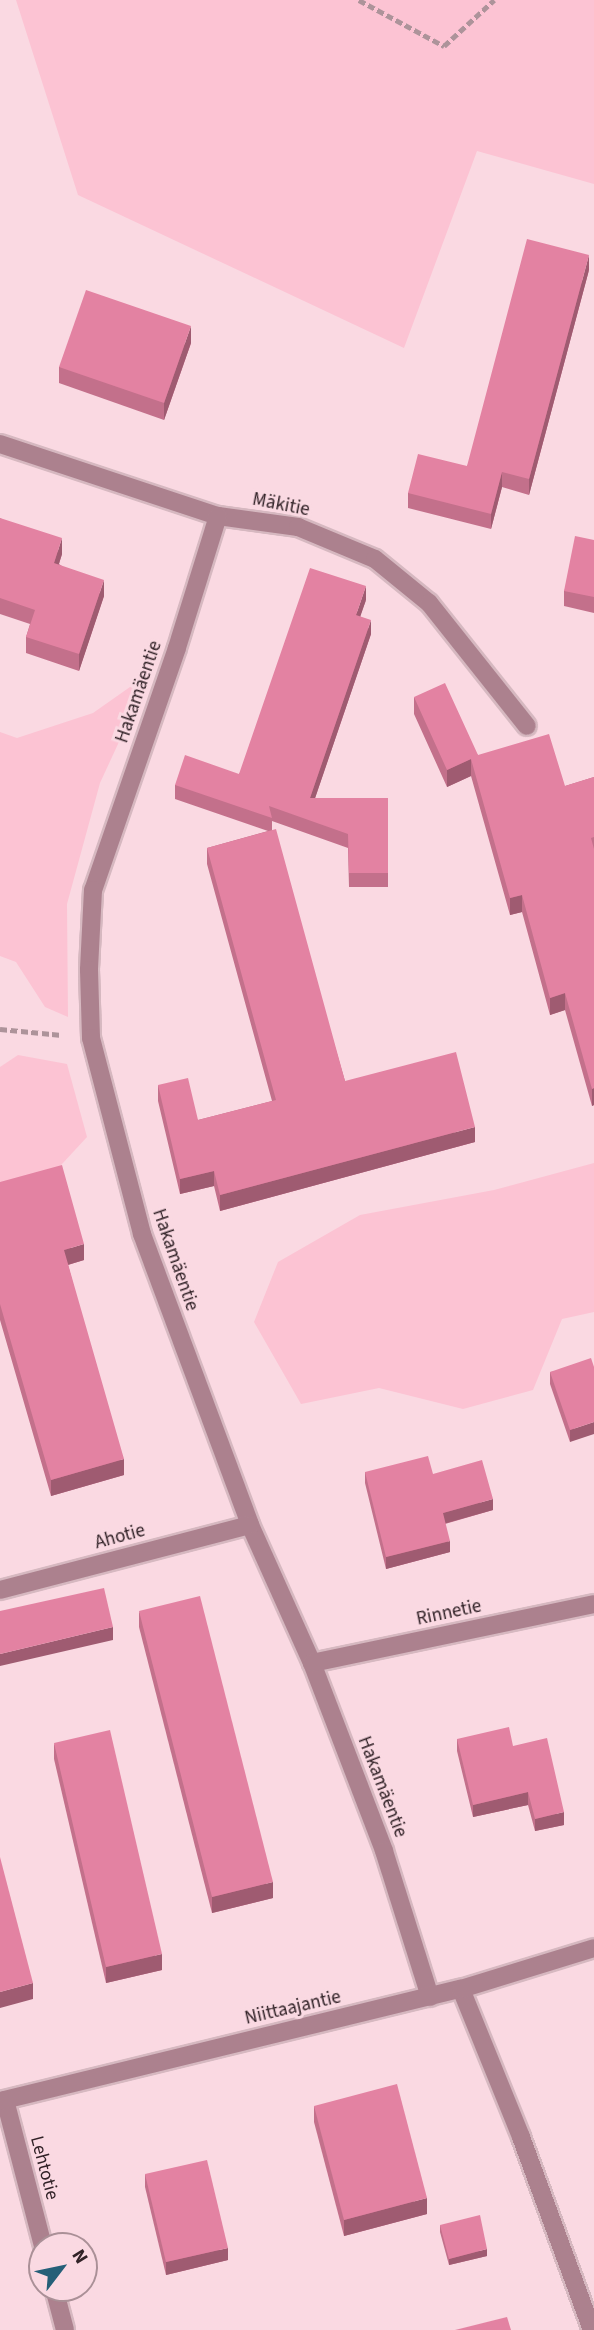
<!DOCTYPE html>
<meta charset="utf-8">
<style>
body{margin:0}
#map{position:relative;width:594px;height:2330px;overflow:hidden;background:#fad9e2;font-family:"Source Sans 3",sans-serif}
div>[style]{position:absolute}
.green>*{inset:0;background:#fcc3d3}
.path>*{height:4.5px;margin-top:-2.25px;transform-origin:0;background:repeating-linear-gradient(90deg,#ad939a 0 7px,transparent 0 10.5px)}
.roads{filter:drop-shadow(2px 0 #d6b8c0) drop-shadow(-2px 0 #d6b8c0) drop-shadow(0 2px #d6b8c0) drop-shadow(0 -2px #d6b8c0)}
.street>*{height:18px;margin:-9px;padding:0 9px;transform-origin:9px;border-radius:9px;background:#ac818e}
.wall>*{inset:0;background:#c3708b}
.shaded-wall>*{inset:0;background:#9f5b71}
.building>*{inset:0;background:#e382a2}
span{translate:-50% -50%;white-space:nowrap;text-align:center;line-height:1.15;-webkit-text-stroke:6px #fad9e2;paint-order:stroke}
.street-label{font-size:19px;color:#312227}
.north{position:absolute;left:28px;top:2232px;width:70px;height:70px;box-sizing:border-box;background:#fad9e2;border:2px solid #aa9097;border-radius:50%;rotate:58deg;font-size:19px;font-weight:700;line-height:28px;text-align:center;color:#312227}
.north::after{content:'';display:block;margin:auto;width:24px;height:32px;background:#255f78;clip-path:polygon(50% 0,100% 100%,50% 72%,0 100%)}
</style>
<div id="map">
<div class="green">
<div style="clip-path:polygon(16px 0,594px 0,594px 184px,477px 151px,404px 348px,78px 195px)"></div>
<div style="clip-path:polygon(130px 687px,142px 692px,100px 783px,67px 904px,68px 1017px,45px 1007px,16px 962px,0 956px,0 732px,17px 738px,93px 713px)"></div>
<div style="clip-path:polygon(18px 1055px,67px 1064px,87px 1137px,50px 1177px,0 1187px,0 1067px)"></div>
<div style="clip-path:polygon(594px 1163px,594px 1312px,562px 1319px,533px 1390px,463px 1409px,379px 1388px,301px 1404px,254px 1322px,278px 1262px,360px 1215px,494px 1190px)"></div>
</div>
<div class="path">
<div style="left:359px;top:0;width:97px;rotate:28.4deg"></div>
<div style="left:444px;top:46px;width:68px;rotate:-42.6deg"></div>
<div style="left:0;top:1029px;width:62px;rotate:5.5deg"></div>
</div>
<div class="roads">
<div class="street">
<div style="left:0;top:444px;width:230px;rotate:18.3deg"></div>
<div style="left:218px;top:516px;width:81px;rotate:7.8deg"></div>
<div style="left:298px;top:527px;width:83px;rotate:22.6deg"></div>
<div style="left:375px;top:559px;width:70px;rotate:39.2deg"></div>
<div style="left:429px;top:603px;width:157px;rotate:51.5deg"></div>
<div style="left:218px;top:516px;width:138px;rotate:107.3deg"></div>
<div style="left:177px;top:648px;width:256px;rotate:109.1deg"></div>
<div style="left:93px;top:890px;width:80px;rotate:92.9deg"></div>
<div style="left:89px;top:970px;width:68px;rotate:88.3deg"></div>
<div style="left:91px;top:1038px;width:203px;rotate:75.4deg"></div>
<div style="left:142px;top:1234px;width:310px;rotate:69.6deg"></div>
<div style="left:250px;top:1525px;width:151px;rotate:65.8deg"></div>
<div style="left:312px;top:1663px;width:201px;rotate:69deg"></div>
<div style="left:384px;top:1851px;width:153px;rotate:72.5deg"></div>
<div style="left:0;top:1590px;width:258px;rotate:-14.6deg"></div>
<div style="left:312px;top:1663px;width:288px;rotate:-11.8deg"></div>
<div style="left:461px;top:1989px;width:160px;rotate:67.9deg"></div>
<div style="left:521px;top:2137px;width:206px;rotate:69.8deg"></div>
<div style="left:5px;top:2100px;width:151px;rotate:75.4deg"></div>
<div style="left:0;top:2101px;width:474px;rotate:-13.7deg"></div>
<div style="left:461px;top:1989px;width:139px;rotate:-17.1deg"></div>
<div style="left:54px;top:2288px;width:43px;rotate:75.3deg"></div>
</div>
</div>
<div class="wall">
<div style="clip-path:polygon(589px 270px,529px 495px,502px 487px,491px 529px,408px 508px,408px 493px,467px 466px)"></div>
<div style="clip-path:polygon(191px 343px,164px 420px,59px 383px,59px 367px)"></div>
<div style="clip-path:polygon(0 518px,62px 554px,59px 564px,104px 596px,79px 671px,26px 653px,26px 637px,30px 624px,0 614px)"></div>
<div style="clip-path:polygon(594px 540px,594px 613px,564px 606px,564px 591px)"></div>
<div style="clip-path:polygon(366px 600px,360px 616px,371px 634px,315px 798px,388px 798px,388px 887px,349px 887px,348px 848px,272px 821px,272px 830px,345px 1081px,475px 1142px,220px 1211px,214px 1186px,180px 1194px,158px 1101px,158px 1085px,198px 1120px,272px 1101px,207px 864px,207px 848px,268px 831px,175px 799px,175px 785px,239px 774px)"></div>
<div style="clip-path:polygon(414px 697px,478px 755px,565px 786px,594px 777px,594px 1105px,592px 1106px,565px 1010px,550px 1015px,522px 912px,510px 915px,471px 776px,447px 787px,414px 714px)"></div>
<div style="clip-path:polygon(0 1182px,84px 1260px,68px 1265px,124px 1475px,51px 1496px,0 1320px)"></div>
<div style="clip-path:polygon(594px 1367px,570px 1442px,550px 1384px,550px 1372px)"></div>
<div style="clip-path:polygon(365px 1472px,433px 1474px,493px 1510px,445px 1524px,450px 1552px,386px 1569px,365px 1483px)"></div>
<div style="clip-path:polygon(139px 1611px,273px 1898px,212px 1913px,139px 1627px)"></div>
<div style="clip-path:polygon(457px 1739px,513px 1746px,564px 1825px,535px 1831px,528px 1805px,473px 1817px,457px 1751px)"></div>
<div style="clip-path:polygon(54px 1743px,162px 1970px,106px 1983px,54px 1759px)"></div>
<div style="clip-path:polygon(314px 2106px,427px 2214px,344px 2236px,314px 2122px)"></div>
<div style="clip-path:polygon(145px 2174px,228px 2260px,166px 2275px,145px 2187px)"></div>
<div style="clip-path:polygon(440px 2225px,487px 2256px,449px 2265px,440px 2232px)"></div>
</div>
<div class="shaded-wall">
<div style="clip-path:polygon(589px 255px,589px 270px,529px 495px,529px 479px)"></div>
<div style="clip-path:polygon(191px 326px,191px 343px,164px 420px,164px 403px)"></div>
<div style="clip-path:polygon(502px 472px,502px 487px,491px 529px,491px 514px)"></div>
<div style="clip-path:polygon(62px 538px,62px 554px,54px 579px,54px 563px)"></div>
<div style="clip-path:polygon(104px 580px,104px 596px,79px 671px,79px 654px)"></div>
<div style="clip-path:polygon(366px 586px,366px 600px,356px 629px,356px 615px)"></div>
<div style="clip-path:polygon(371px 620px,371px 634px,310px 813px,310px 798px)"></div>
<div style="clip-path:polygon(471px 759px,471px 776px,447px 787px,447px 770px)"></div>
<div style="clip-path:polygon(522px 895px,522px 912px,510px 915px,510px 898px)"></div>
<div style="clip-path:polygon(565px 993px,565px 1010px,550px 1015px,550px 998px)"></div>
<div style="clip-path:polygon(594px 1088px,594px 1105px,592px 1106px,592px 1089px)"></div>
<div style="clip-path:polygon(475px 1127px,475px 1142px,220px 1211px,220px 1195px)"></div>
<div style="clip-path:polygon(214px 1171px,214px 1186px,180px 1194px,180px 1179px)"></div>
<div style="clip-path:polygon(84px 1244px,84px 1260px,64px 1266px,64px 1250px)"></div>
<div style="clip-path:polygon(594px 1422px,594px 1434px,570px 1442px,570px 1430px)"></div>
<div style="clip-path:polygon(124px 1459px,124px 1475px,51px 1496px,51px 1480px)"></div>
<div style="clip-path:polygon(493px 1499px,493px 1510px,443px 1524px,443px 1513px)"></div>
<div style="clip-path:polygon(450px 1541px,450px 1552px,386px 1569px,386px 1557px)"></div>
<div style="clip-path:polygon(113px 1627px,113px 1640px,0 1666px,0 1654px)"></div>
<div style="clip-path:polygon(528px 1792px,528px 1805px,473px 1817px,473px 1805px)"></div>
<div style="clip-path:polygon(564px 1812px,564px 1825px,535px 1831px,535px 1819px)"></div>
<div style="clip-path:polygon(273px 1882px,273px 1898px,212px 1913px,212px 1897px)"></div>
<div style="clip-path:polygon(162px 1954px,162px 1970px,106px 1983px,106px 1967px)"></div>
<div style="clip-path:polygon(33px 1983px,33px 1999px,0 2008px,0 1992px)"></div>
<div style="clip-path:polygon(427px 2198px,427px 2214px,344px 2236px,344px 2220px)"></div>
<div style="clip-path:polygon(228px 2248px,228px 2260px,166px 2275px,166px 2262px)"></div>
<div style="clip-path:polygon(487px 2249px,487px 2256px,449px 2265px,449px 2259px)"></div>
</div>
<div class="building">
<div style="clip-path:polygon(527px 239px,589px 255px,529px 479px,502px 472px,491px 514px,408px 493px,418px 454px,467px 466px)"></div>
<div style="clip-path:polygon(86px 290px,191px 326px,164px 403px,59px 367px)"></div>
<div style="clip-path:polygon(0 518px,62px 538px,54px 563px,104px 580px,79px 654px,26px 637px,35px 610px,0 598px)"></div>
<div style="clip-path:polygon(575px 536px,594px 540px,594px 597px,564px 591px)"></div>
<div style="clip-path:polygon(310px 568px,366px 586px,356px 615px,371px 620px,310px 798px,388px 798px,388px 873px,349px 873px,348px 834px,269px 806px,272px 818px,175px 785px,185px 755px,239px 774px)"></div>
<div style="clip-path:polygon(445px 683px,478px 755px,549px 734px,565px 786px,594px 777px,594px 837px,591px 838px,594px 849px,594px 1088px,592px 1089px,565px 993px,550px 998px,522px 895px,510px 898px,471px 759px,447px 770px,414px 697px)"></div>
<div style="clip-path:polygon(276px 829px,345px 1081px,456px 1052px,475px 1127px,220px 1195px,214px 1171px,180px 1179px,158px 1085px,188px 1078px,198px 1120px,276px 1100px,207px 848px)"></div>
<div style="clip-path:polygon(62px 1165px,84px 1244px,64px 1250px,124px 1459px,51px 1480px,0 1304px,0 1182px)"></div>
<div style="clip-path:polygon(591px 1358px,594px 1367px,594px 1422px,570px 1430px,550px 1372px)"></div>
<div style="clip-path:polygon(428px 1456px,433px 1474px,482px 1460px,493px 1499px,443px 1513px,450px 1541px,386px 1557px,365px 1472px)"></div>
<div style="clip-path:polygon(104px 1588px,113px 1627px,0 1654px,0 1611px)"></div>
<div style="clip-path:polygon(200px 1596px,273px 1882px,212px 1897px,139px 1611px)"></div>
<div style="clip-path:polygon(509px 1727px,513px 1746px,547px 1738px,564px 1812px,535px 1819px,528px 1792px,473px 1805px,457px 1739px)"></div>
<div style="clip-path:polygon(110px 1730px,162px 1954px,106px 1967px,54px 1743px)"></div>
<div style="clip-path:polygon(0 1857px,33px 1983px,0 1992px)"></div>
<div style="clip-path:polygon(397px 2084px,427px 2198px,344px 2220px,314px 2106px)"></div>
<div style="clip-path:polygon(207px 2160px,228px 2248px,166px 2262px,145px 2174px)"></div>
<div style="clip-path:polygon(480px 2215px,487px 2249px,449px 2259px,440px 2225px)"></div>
<div style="clip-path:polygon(507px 2317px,511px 2330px,455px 2330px)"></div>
</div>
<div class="street-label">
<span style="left:281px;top:505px;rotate:11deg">Mäkitie</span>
<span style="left:139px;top:692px;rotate:-71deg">Hakamäentie</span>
<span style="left:175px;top:1260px;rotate:71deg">Hakamäentie</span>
<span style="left:120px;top:1537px;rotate:-15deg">Ahotie</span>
<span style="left:449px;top:1613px;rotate:-12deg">Rinnetie</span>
<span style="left:382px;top:1787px;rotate:69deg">Hakamäentie</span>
<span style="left:293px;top:2008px;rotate:-13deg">Niittaajantie</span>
<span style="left:44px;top:2168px;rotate:75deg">Lehtotie</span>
</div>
<div class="north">N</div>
</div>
